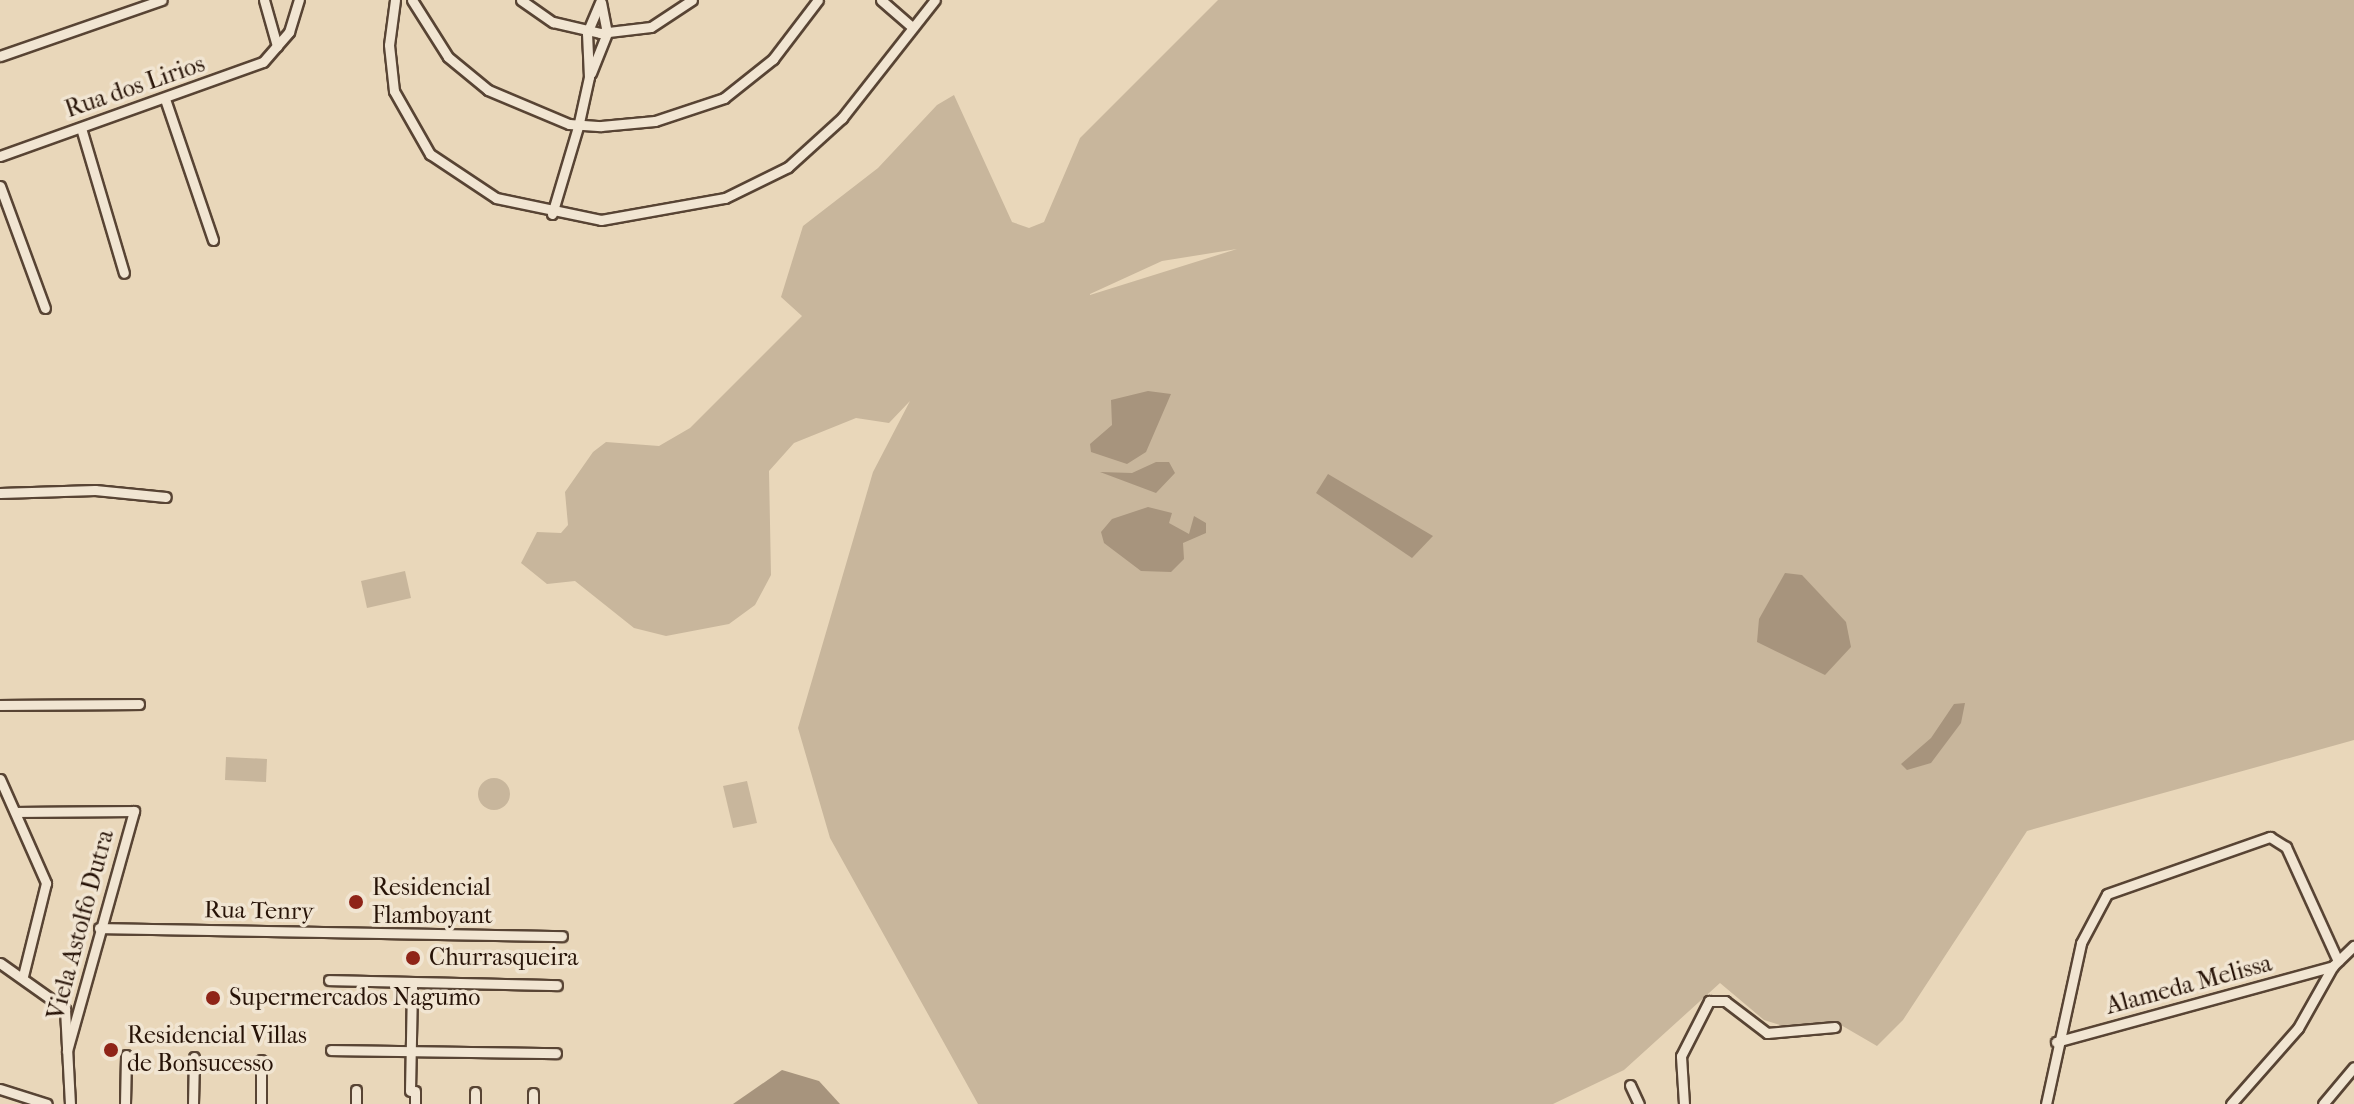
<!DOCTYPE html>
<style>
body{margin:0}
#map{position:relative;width:2354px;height:1104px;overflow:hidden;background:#e9d7ba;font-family:"IM FELL French Canon",serif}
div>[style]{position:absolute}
.green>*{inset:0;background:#c8b69c}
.round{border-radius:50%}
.water>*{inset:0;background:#a7947d}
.roads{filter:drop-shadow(2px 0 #584434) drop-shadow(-2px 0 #584434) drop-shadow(0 2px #584434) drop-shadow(0 -2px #584434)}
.street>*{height:9px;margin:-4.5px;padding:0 4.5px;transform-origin:4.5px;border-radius:4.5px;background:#f1e5d2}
.dots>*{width:22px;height:22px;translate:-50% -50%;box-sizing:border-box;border:4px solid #f1e5d2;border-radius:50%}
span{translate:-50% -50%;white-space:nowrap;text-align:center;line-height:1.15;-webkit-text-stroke:7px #f1e5d2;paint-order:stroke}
.street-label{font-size:24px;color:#271307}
.poi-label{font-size:24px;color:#271307}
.left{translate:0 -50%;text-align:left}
</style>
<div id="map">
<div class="green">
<div style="clip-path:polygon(evenodd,1218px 0,2354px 0,2354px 740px,2027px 831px,1903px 1020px,1877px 1046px,1834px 1021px,1783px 1026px,1764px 1020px,1720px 983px,1624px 1070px,1553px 1104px,978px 1104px,830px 838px,798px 728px,873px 472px,910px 401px,889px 423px,856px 418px,794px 443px,769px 471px,771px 575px,755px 605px,729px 624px,666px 636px,634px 628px,575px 581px,547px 584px,521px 563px,537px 532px,561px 533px,568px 525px,565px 492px,593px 452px,606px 442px,659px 446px,690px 428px,802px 316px,781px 297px,803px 226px,878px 168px,937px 105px,954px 95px,1012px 222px,1029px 228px,1044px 222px,1080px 138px,1218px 0,1237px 249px,1090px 295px,1090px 294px,1162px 261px,1237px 249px)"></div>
<div style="clip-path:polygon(405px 571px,411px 598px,367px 608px,361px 581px)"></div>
<div style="clip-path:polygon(226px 757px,267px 759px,266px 782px,225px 780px)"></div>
<div class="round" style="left:478px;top:778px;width:32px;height:32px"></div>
<div style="clip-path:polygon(747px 781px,757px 823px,733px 828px,723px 786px)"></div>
</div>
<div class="water">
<div style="clip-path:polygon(1148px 391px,1171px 394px,1146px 452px,1127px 464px,1091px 452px,1090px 444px,1112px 425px,1111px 400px)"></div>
<div style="clip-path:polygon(1156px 462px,1169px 462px,1175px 473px,1156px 493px,1100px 472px,1132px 473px)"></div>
<div style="clip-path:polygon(1328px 474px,1433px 536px,1412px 558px,1316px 493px)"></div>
<div style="clip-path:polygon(1148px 507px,1172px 513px,1169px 523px,1189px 534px,1194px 516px,1206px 523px,1206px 533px,1183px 543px,1184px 559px,1171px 572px,1141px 571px,1104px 543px,1101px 532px,1112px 519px)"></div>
<div style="clip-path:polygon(1785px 573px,1802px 575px,1846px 622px,1851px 647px,1825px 675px,1757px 642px,1759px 619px)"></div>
<div style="clip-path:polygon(1965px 703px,1961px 723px,1931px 763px,1907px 770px,1901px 764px,1931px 738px,1954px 704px)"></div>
<div style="clip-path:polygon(782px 1070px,819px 1081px,840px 1104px,733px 1104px)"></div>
</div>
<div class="roads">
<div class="street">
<div style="left:264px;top:0;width:48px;rotate:74.2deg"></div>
<div style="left:395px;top:0;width:45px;rotate:97.6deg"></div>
<div style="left:389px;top:45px;width:46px;rotate:83.8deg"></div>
<div style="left:394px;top:91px;width:73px;rotate:60.3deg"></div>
<div style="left:430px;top:154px;width:79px;rotate:33.7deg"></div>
<div style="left:496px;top:198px;width:107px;rotate:11.8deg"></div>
<div style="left:601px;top:220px;width:126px;rotate:-10.1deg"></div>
<div style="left:725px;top:198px;width:70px;rotate:-26.2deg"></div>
<div style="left:788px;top:167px;width:73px;rotate:-42.2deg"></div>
<div style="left:842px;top:118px;width:150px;rotate:-51.8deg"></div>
<div style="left:412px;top:0;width:67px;rotate:57.7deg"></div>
<div style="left:448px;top:57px;width:52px;rotate:39.5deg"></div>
<div style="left:488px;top:90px;width:88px;rotate:22.8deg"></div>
<div style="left:569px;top:124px;width:32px;rotate:4deg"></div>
<div style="left:601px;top:126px;width:54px;rotate:-5.3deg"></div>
<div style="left:655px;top:121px;width:73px;rotate:-18.4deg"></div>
<div style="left:724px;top:98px;width:63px;rotate:-38.5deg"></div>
<div style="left:773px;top:59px;width:74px;rotate:-52.7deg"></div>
<div style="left:521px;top:0;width:39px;rotate:35deg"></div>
<div style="left:553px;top:22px;width:48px;rotate:13.2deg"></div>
<div style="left:600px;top:33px;width:51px;rotate:-6.7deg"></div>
<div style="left:651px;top:27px;width:49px;rotate:-33.4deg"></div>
<div style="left:881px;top:0;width:41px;rotate:41.1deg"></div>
<div style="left:0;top:56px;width:171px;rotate:-19.1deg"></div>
<div style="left:591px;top:73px;width:43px;rotate:-68.2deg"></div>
<div style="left:607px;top:33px;width:31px;rotate:-101deg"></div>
<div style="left:165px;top:99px;width:149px;rotate:71.2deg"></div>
<div style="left:81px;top:128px;width:151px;rotate:73.5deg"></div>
<div style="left:0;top:156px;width:279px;rotate:-19.7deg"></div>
<div style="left:263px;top:62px;width:40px;rotate:-49deg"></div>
<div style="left:289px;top:32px;width:34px;rotate:-73deg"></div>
<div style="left:0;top:186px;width:130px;rotate:69.8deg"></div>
<div style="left:552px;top:214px;width:91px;rotate:-73.4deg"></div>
<div style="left:578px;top:127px;width:51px;rotate:-77.6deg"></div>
<div style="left:589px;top:77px;width:44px;rotate:-92.6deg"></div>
<div style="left:587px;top:33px;width:34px;rotate:-67deg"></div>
<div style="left:0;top:493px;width:95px;rotate:-1.8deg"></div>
<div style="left:95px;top:490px;width:71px;rotate:5.6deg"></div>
<div style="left:0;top:705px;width:139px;rotate:-0.4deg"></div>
<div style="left:0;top:779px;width:114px;rotate:66.1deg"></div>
<div style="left:46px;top:883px;width:96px;rotate:103.9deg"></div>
<div style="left:17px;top:812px;width:117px;rotate:-0.5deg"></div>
<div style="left:134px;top:811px;width:249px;rotate:105.6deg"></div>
<div style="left:99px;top:928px;width:463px;rotate:1deg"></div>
<div style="left:0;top:963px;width:80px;rotate:35.3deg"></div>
<div style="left:65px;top:1009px;width:95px;rotate:87deg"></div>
<div style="left:329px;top:980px;width:228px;rotate:1.3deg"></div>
<div style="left:2056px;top:1042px;width:287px;rotate:-15.3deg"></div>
<div style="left:331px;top:1050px;width:225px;rotate:0.8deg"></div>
<div style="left:1630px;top:1085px;width:21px;rotate:65deg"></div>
<div style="left:0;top:1089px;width:49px;rotate:17.7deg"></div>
<div style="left:410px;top:1091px;width:109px;rotate:-88.9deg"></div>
<div style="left:125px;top:1104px;width:49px;rotate:-88.8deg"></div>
<div style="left:193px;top:1104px;width:47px;rotate:-88.8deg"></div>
<div style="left:261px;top:1104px;width:44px;rotate:-90deg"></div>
<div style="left:356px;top:1104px;width:14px;rotate:-90deg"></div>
<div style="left:415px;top:1104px;width:13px;rotate:-90deg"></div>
<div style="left:475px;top:1104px;width:12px;rotate:-90deg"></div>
<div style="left:533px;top:1104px;width:11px;rotate:-90deg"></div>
<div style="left:1684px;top:1104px;width:48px;rotate:-93.6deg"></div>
<div style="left:1681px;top:1056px;width:62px;rotate:-63deg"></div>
<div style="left:1709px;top:1001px;width:16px"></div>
<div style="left:1725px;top:1001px;width:53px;rotate:37.3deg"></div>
<div style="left:1767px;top:1033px;width:68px;rotate:-5deg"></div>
<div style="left:2046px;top:1104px;width:165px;rotate:-77.7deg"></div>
<div style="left:2081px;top:943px;width:55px;rotate:-62deg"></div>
<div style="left:2107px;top:894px;width:173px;rotate:-19.3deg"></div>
<div style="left:2270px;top:837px;width:19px;rotate:32deg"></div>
<div style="left:2286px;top:847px;width:125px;rotate:65.5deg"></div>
<div style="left:2231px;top:1104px;width:101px;rotate:-48.6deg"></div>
<div style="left:2298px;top:1028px;width:71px;rotate:-60.6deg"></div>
<div style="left:2333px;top:966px;width:29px;rotate:-44deg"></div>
<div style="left:2323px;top:1104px;width:48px;rotate:-50deg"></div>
</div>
</div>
<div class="dots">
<div style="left:356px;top:902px;background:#8f2418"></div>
<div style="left:413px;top:958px;background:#8f2418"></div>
<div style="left:213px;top:998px;background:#8f2418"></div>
<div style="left:111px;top:1050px;background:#8f2418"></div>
</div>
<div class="street-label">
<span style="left:135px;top:87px;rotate:-19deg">Rua dos Lirios</span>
<span style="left:259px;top:911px;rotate:1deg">Rua Tenry</span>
<span style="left:81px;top:925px;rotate:-75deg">Viela Astolfo Dutra</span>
<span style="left:2189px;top:985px;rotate:-15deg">Alameda Melissa</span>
</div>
<div class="poi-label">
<span class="left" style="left:372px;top:902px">Residencial<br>Flamboyant</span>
<span class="left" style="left:429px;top:958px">Churrasqueira</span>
<span class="left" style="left:229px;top:998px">Supermercados Nagumo</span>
<span class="left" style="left:127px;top:1050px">Residencial Villas<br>de Bonsucesso</span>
</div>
</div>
